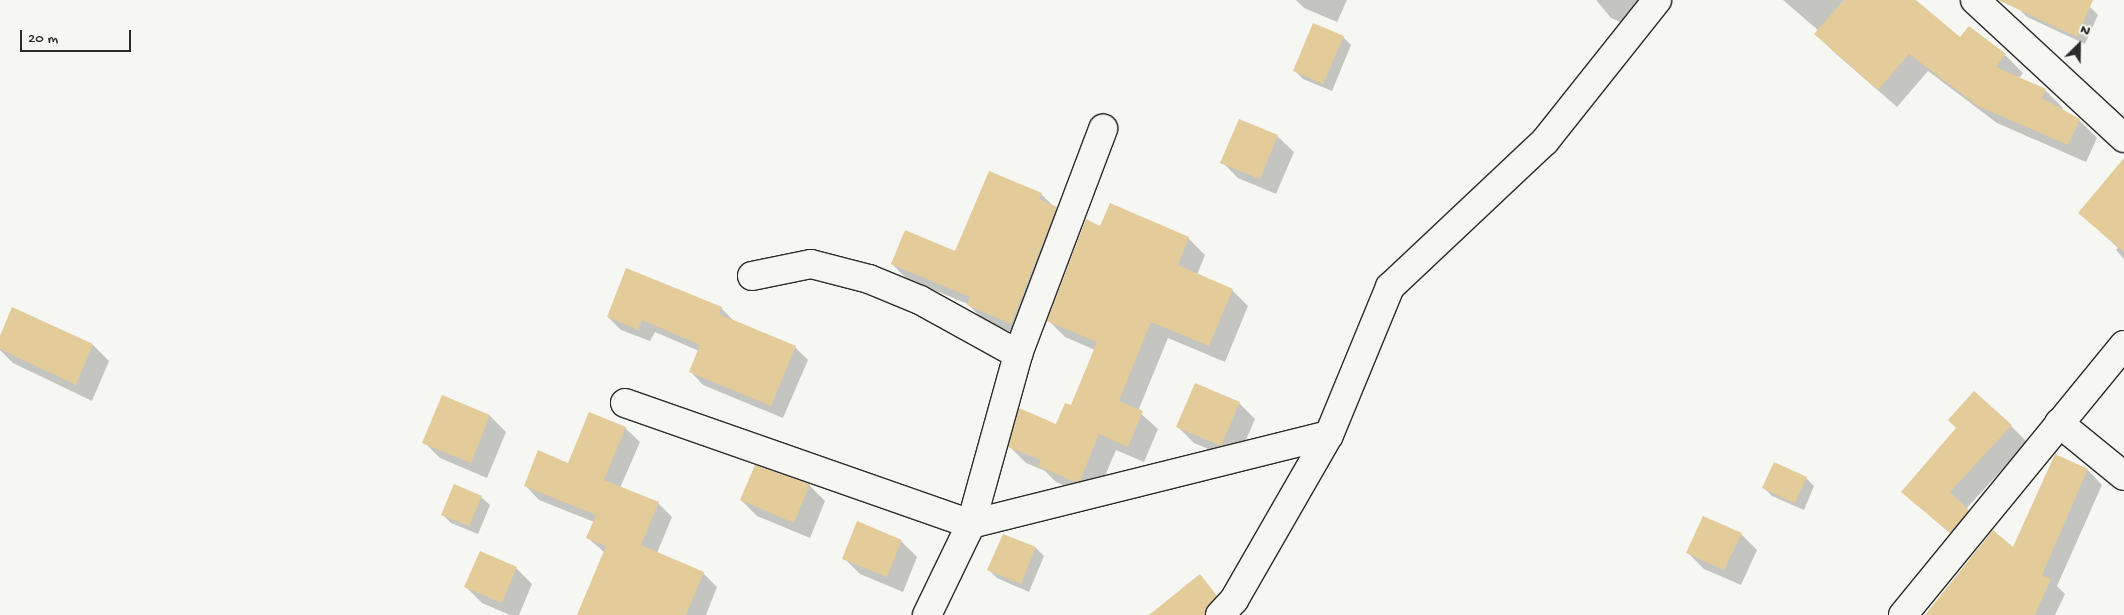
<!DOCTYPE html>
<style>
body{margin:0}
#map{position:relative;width:2124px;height:615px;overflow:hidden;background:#f6f6f2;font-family:"Gochi Hand",sans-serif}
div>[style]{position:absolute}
.shadow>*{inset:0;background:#0003}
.building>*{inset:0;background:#e3cb9a}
.roads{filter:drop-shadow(1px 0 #2b2b2b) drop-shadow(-1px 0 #2b2b2b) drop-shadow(0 1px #2b2b2b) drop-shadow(0 -1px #2b2b2b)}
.minor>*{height:28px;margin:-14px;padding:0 14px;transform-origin:14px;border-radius:14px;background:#f6f6f2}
span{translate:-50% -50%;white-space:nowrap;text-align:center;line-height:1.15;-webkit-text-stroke:4px #f6f6f2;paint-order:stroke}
.north{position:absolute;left:2054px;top:20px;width:50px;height:50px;-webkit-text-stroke:4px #f6f6f2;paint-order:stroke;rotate:23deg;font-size:14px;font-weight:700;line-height:20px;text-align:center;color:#2b2b2b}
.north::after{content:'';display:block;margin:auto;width:18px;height:22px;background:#2b2b2b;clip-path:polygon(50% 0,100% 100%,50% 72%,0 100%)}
.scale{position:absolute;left:20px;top:30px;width:111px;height:22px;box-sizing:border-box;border:2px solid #2b2b2b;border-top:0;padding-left:6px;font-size:15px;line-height:18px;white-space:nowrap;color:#2b2b2b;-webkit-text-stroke:4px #f6f6f2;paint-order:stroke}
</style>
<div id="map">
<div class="shadow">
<div style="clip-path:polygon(1296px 0,1347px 0,1337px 22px,1304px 8px)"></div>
<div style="clip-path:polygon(1596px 0,1663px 0,1641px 31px,1611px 18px)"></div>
<div style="clip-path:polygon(1783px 0,1915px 0,1960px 39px,2005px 55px,2023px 73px,2019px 78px,2045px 90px,2063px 108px,2062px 110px,2079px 120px,2097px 138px,2086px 162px,1997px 123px,1928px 71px,1897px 107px,1834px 52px,1816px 34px,1819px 31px)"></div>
<div style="clip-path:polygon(2023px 0,2091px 0,2090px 7px,2098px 15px,2085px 44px,2027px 17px,2019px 9px)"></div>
<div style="clip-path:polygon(1343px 37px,1351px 45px,1332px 91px,1303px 79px,1294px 70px)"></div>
<div style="clip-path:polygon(1277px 136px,1294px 152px,1276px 194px,1238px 178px,1222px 162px)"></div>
<div style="clip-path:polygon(2124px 163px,2124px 259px,2116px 250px,2118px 248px,2080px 213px)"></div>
<div style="clip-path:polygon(1041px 194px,1071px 223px,1026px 338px,983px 320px,968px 304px,907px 279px,892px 264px,956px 253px)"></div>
<div style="clip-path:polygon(1101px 227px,1188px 238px,1205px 255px,1197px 275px,1232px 290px,1248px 306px,1225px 362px,1168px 338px,1138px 411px,1158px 429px,1144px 462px,1116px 450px,1096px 497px,1093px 498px,1056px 482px,1045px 471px,1026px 463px,1010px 447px,1057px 426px,1071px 407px,1095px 350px,1065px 337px,1049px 321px)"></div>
<div style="clip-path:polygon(13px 308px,93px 345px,109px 361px,92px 401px,13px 363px,0 350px,0 339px)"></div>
<div style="clip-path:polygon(721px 308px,734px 321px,795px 347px,808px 360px,783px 418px,703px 385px,691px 372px,699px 351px,655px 332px,650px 341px,621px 330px,608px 317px)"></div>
<div style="clip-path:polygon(442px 397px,490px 416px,506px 432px,487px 478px,440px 458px,424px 442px)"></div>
<div style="clip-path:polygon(1239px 403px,1255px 419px,1237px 461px,1194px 443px,1178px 427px)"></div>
<div style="clip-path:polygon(2011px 426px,2027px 442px,1966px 509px,1984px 527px,1967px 548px,1903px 492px)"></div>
<div style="clip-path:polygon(625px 428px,640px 442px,620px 488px,658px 503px,672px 517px,657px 553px,703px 573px,717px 587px,706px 615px,579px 615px,605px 553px,588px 538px,594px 522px,539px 500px,525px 485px,569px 464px)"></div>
<div style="clip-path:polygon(2056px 456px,2088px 470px,2102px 485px,2057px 586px,2065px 594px,2055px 615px,1932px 615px,2014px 549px)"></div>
<div style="clip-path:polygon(1806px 478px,1814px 486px,1804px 510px,1772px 496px,1763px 487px)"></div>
<div style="clip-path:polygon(809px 485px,825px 501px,810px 538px,757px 516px,741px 500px)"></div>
<div style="clip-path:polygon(481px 497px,490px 505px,478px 534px,451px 523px,443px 515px)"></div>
<div style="clip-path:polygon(1741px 534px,1757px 550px,1741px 585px,1704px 569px,1688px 553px)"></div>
<div style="clip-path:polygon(1004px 535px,1036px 548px,1044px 556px,1029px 592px,997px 578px,989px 570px)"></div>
<div style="clip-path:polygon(901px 541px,917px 557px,903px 592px,860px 574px,844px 558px)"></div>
<div style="clip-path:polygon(516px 568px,532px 584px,519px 615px,510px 615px,482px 603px,466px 587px)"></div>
</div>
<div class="building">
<div style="clip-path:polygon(1844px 0,1916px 0,1960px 37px,1969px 26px,2006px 54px,1996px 67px,2046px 89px,2042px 98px,2080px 119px,2068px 145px,1978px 106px,1909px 54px,1878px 90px,1814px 34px)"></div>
<div style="clip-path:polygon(1998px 0,2093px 0,2077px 37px)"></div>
<div style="clip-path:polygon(1313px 23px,1344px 36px,1323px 84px,1293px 71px)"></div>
<div style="clip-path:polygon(1239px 119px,1278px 135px,1260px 179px,1220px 163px)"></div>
<div style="clip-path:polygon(2124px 158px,2124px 252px,2078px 213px)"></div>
<div style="clip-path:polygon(989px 171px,1042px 193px,1039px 199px,1057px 207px,1011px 324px,967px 305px,970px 297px,891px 264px,905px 230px,955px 251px)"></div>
<div style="clip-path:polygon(1110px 203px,1189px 237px,1178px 265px,1233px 289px,1209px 346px,1151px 322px,1119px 401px,1143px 411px,1128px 447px,1099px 434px,1080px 481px,1075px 482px,1038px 466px,1041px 460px,1008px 447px,1019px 408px,1056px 424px,1065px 403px,1071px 405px,1097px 342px,1047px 321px,1086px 219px,1100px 226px)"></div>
<div style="clip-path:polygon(626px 268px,722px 307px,719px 314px,796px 346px,771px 406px,689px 372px,700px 345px,642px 320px,638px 330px,607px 317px)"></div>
<div style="clip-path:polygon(12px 307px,93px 344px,76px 385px,0 349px,0 336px)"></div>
<div style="clip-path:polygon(1195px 383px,1240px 402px,1221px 446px,1176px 427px)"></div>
<div style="clip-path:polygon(1974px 391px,2012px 425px,1950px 492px,1969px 510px,1950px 533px,1901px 492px,1956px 428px,1948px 420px)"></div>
<div style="clip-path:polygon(442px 395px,490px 415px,471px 463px,422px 443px)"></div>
<div style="clip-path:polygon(589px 412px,626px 427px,604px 480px,659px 502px,641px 545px,704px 572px,686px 615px,577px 615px,606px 546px,586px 538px,596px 515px,524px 486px,538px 450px,568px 463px)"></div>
<div style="clip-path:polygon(2055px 454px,2088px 469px,2042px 575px,2051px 579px,2035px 615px,1925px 615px,1993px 530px,2013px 547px)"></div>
<div style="clip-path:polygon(1774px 462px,1807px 477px,1795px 503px,1762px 488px)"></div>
<div style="clip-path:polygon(755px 465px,810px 484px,794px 523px,740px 500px)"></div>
<div style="clip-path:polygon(454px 484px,482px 496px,469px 526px,441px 515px)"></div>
<div style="clip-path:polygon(1703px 516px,1742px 533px,1724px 570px,1686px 553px)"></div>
<div style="clip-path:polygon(857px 521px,902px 540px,887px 577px,842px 559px)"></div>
<div style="clip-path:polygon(1003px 534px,1036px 547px,1021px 584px,987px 570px)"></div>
<div style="clip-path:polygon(480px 551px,517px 567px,502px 603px,464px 587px)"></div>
<div style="clip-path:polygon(1200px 574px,1217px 596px,1205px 615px,1149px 615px)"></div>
</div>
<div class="roads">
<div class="minor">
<div style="left:1975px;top:0;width:203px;rotate:42.8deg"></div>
<div style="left:752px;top:276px;width:60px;rotate:-11.5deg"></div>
<div style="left:811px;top:264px;width:60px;rotate:14.5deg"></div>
<div style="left:869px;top:279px;width:55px;rotate:22.4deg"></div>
<div style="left:920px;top:300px;width:112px;rotate:28.9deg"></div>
<div style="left:625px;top:403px;width:367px;rotate:19.3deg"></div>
<div style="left:971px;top:524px;width:369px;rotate:-14deg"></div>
<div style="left:2059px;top:423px;width:84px;rotate:39.2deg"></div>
<div style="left:927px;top:615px;width:101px;rotate:-64.2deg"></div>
<div style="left:971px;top:524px;width:176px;rotate:-74.5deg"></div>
<div style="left:1018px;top:354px;width:241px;rotate:-69.3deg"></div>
<div style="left:1220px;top:615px;width:21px;rotate:-47deg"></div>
<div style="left:1234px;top:600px;width:190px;rotate:-60.1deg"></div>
<div style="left:1329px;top:435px;width:160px;rotate:-67.6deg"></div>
<div style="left:1390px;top:287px;width:213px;rotate:-43.3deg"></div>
<div style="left:1545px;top:141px;width:180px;rotate:-51.5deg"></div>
<div style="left:1903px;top:615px;width:349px;rotate:-50.7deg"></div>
</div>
</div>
<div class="north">N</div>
<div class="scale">20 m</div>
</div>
